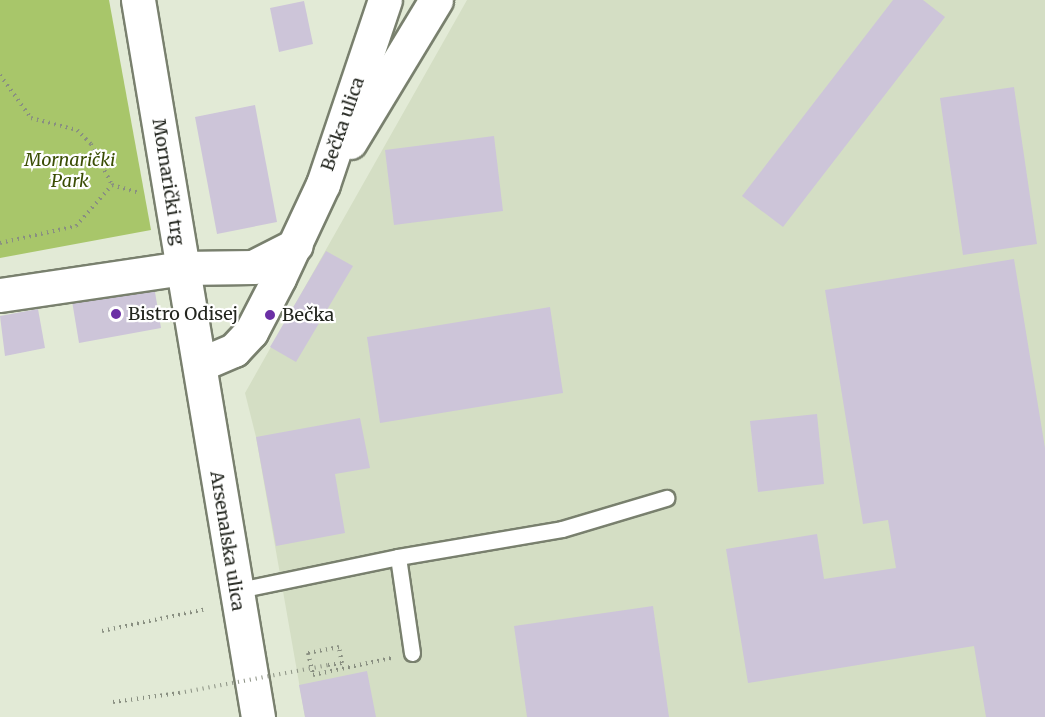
<!DOCTYPE html>
<meta charset="utf-8">
<style>
body{margin:0}
#map{position:relative;width:1045px;height:717px;overflow:hidden;background:#e2ead6;font-family:Merriweather,serif}
div>[style]{position:absolute}
.built>*{inset:0;background:#d4dec4}
.green>*{inset:0;background:#a8c66a}
.building>*{inset:0;background:#cdc5d9}
.path>*{height:4px;margin-top:-2px;transform-origin:0;background:repeating-linear-gradient(90deg,#898f81 0 1.5px,transparent 0 6px)}
.roads{filter:drop-shadow(2px 0 #79806e) drop-shadow(-2px 0 #79806e) drop-shadow(0 2px #79806e) drop-shadow(0 -2px #79806e)}
.service>*{height:15px;margin:-7.5px;padding:0 7.5px;transform-origin:7.5px;border-radius:7.5px;background:#fff}
.secondary>*{height:33px;margin:-16.5px;padding:0 16.5px;transform-origin:16.5px;border-radius:16.5px;background:#fff}
.path-bridge>*{height:4px;margin-top:-2px;transform-origin:0;background:repeating-linear-gradient(90deg,#898f81 0 1.5px,transparent 0 6px)}
.dots>*{width:16px;height:16px;translate:-50% -50%;box-sizing:border-box;border:3px solid #fff;border-radius:50%}
span{translate:-50% -50%;white-space:nowrap;text-align:center;line-height:1.15;-webkit-text-stroke:4.5px #fff;paint-order:stroke}
.street-label{font-size:18px;color:#22251e}
.park-label{font-size:18px;color:#3a4d04;font-style:italic}
.poi-label{font-size:18px;color:#22251e}
.left{translate:0 -50%;text-align:left}
</style>
<div id="map">
<div class="built">
<div style="clip-path:polygon(467px 0,1045px 0,1045px 717px,305px 717px,256px 437px,245px 393px)"></div>
</div>
<div class="green">
<div style="clip-path:polygon(0 0,109px 0,151px 230px,0 258px)"></div>
</div>
<div class="building">
<div style="clip-path:polygon(893px 0,923px 0,945px 17px,783px 227px,742px 196px)"></div>
<div style="clip-path:polygon(304px 1px,313px 44px,279px 52px,270px 8px)"></div>
<div style="clip-path:polygon(1014px 87px,1037px 244px,963px 255px,940px 98px)"></div>
<div style="clip-path:polygon(255px 105px,277px 222px,217px 234px,195px 117px)"></div>
<div style="clip-path:polygon(494px 136px,503px 211px,394px 225px,385px 150px)"></div>
<div style="clip-path:polygon(326px 251px,353px 266px,296px 362px,270px 347px)"></div>
<div style="clip-path:polygon(1014px 259px,1045px 448px,1045px 717px,986px 717px,974px 646px,748px 683px,726px 549px,817px 534px,824px 579px,896px 568px,888px 520px,863px 524px,825px 290px)"></div>
<div style="clip-path:polygon(154px 286px,161px 328px,79px 343px,72px 301px)"></div>
<div style="clip-path:polygon(550px 307px,563px 393px,380px 423px,367px 337px)"></div>
<div style="clip-path:polygon(38px 309px,45px 348px,5px 356px,0 316px)"></div>
<div style="clip-path:polygon(817px 414px,824px 484px,758px 492px,750px 421px)"></div>
<div style="clip-path:polygon(360px 418px,370px 468px,335px 474px,345px 533px,276px 546px,256px 437px)"></div>
<div style="clip-path:polygon(653px 606px,669px 717px,527px 717px,514px 626px)"></div>
<div style="clip-path:polygon(367px 671px,376px 717px,305px 717px,299px 685px)"></div>
</div>
<div class="path">
<div style="left:0;top:75px;width:53px;rotate:54.2deg"></div>
<div style="left:31px;top:118px;width:48px;rotate:14.6deg"></div>
<div style="left:77px;top:130px;width:20px;rotate:45deg"></div>
<div style="left:91px;top:144px;width:46px;rotate:62.9deg"></div>
<div style="left:112px;top:185px;width:29px;rotate:16deg"></div>
<div style="left:0;top:243px;width:78px;rotate:-12.6deg"></div>
<div style="left:76px;top:226px;width:55px;rotate:-48.7deg"></div>
<div style="left:102px;top:631px;width:106px;rotate:-11.9deg"></div>
<div style="left:328px;top:665px;width:14px;rotate:-8deg"></div>
<div style="left:342px;top:663px;width:16px;rotate:-101deg"></div>
<div style="left:339px;top:647px;width:32px;rotate:169deg"></div>
<div style="left:308px;top:653px;width:23px;rotate:77deg"></div>
<div style="left:313px;top:675px;width:80px;rotate:-12.3deg"></div>
<div style="left:113px;top:702px;width:67px;rotate:-7.8deg"></div>
</div>
<div class="roads">
<div class="service">
<div style="left:398px;top:557px;width:166px;rotate:-9.7deg"></div>
<div style="left:562px;top:529px;width:109px;rotate:-16.6deg"></div>
<div style="left:234px;top:591px;width:167px;rotate:-11.7deg"></div>
<div style="left:398px;top:557px;width:97px;rotate:81.7deg"></div>
</div>
<div class="secondary">
<div style="left:138px;top:0;width:727px;rotate:80.5deg"></div>
<div style="left:350px;top:142px;width:166px;rotate:-58.8deg"></div>
<div style="left:0;top:295px;width:184px;rotate:-8.4deg"></div>
<div style="left:182px;top:268px;width:71px;rotate:-0.8deg"></div>
<div style="left:253px;top:267px;width:48px;rotate:-27.1deg"></div>
<div style="left:201px;top:364px;width:36px;rotate:-23deg"></div>
<div style="left:234px;top:350px;width:25px;rotate:-47deg"></div>
<div style="left:251px;top:332px;width:61px;rotate:-62.6deg"></div>
<div style="left:279px;top:278px;width:104px;rotate:-64.9deg"></div>
<div style="left:323px;top:184px;width:194px;rotate:-71.4deg"></div>
</div>
</div>
<div class="path-bridge">
<div style="left:179px;top:693px;width:152px;rotate:-10.6deg"></div>
</div>
<div class="dots">
<div style="left:116px;top:314px;background:#6b2fa5"></div>
<div style="left:270px;top:315px;background:#6b2fa5"></div>
</div>
<div class="street-label">
<span style="left:343px;top:124px;rotate:-71deg">Bečka ulica</span>
<span style="left:168px;top:182px;rotate:81deg">Mornarički trg</span>
<span style="left:227px;top:541px;rotate:81deg">Arsenalska ulica</span>
</div>
<div class="park-label">
<span style="left:70px;top:171px">Mornarički<br>Park</span>
</div>
<div class="poi-label">
<span class="left" style="left:128px;top:314px">Bistro Odisej</span>
<span class="left" style="left:282px;top:315px">Bečka</span>
</div>
</div>
